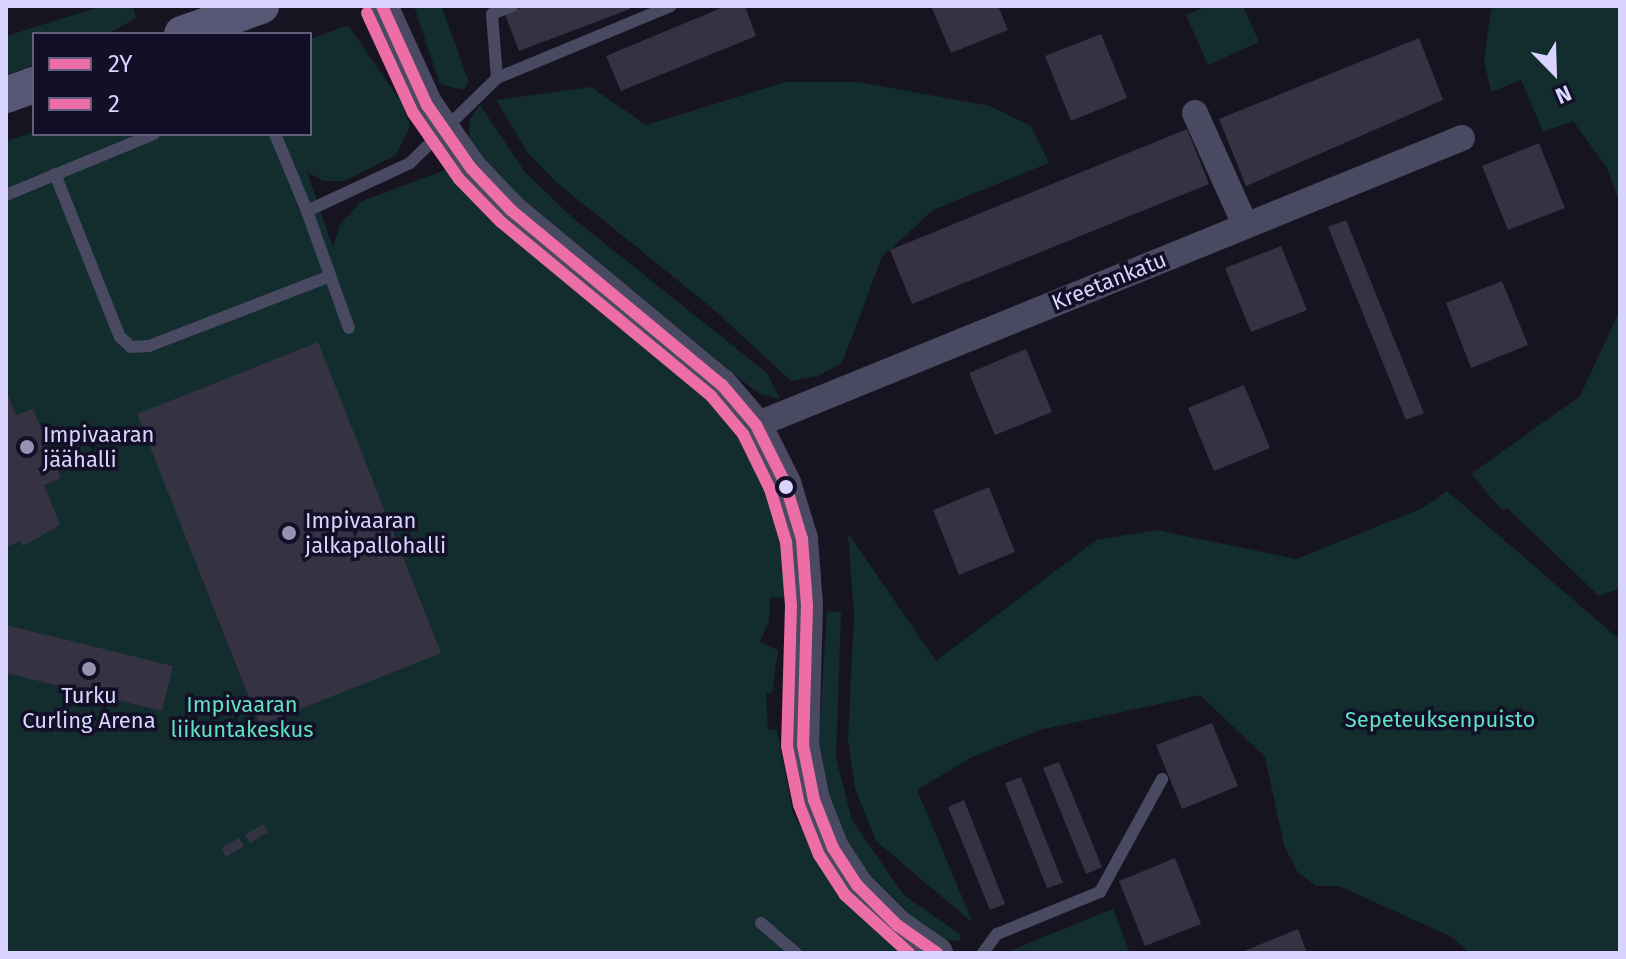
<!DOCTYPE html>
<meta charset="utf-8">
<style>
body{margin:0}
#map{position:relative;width:1626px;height:959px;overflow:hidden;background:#161421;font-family:"Fira Sans",sans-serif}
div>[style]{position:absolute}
.green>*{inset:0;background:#132c2d}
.building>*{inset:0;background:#343243}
.service>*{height:12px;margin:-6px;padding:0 6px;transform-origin:6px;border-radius:6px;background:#4a4962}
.minor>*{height:26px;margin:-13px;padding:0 13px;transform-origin:13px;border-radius:13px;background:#4a4962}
.tertiary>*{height:32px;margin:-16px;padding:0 16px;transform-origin:16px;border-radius:16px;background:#4a4962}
.secondary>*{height:36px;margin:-18px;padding:0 18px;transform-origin:18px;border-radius:18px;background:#575674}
.bus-1>*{height:12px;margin:-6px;padding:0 6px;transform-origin:6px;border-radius:6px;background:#ed6ea7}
.bus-2>*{height:12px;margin:-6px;padding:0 6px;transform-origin:6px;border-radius:6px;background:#ed6ea7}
.dots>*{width:22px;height:22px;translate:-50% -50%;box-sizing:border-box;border:4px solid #130f26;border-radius:50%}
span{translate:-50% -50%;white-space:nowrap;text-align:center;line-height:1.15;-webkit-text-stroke:7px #130f26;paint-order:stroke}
.street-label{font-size:22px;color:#d9d4ff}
.poi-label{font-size:22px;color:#d9d4ff}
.left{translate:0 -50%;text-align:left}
.park-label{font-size:22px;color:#5fe0c0}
.frame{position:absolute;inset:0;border:8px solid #d9d4ff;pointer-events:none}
.legend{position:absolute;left:32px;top:32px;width:280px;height:104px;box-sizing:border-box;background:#130f26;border:2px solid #625e7d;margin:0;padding:10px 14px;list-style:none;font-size:24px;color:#d9d4ff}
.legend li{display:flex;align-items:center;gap:16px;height:40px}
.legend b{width:40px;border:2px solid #625e7d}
.north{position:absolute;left:1514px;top:32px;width:80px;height:80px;-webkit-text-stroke:6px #130f26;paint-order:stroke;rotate:157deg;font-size:22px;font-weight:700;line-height:32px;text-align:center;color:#d9d4ff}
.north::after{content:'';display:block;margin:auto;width:28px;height:36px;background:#d9d4ff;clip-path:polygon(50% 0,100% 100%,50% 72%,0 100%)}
</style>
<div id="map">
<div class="green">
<div style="clip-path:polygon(102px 6px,133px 6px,136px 18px,108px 34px,34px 34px,34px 65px,6px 75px,6px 36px)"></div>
<div style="clip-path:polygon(414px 6px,442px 8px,469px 82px,463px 90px,440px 84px)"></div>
<div style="clip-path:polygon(1207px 6px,1243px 6px,1259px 42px,1208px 65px,1186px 15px)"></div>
<div style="clip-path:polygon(1498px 6px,1620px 6px,1620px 204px,1607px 168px,1573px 121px,1543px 132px,1521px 80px,1491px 92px,1484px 60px,1491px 9px)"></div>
<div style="clip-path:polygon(348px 25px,402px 103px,410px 126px,396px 155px,344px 181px,323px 181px,307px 172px,333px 247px,340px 224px,362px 201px,445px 170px,712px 398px,761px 465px,788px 546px,791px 597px,770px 598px,769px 621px,760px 642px,778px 650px,772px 693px,766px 693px,768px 729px,777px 730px,793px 813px,835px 888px,901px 953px,6px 953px,6px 141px,34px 132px,310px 134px,310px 39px)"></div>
<div style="clip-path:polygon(786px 82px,858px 82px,990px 106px,1031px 126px,1049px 163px,933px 210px,882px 257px,842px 363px,818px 376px,791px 381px,713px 309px,555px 181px,529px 154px,496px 100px,591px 87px,646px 125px)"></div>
<div style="clip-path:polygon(480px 105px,525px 172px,573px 218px,767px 373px,780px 399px,760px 394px,745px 383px,501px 181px,469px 139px,470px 119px)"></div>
<div style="clip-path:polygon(1620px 310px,1620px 588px,1599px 596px,1507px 508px,1502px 510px,1471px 474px,1580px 396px)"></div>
<div style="clip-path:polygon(1447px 491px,1620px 640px,1620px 953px,1469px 953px,1452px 937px,1339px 886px,1316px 886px,1297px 871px,1284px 845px,1265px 757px,1200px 695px,1040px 730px,972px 757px,917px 790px,973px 923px,876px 841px,855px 788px,848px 739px,854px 615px,848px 533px,936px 661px,1096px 540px,1157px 530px,1296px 559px,1423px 508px)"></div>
<div style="clip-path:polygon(827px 611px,841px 612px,836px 758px,852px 820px,903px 894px,962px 936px,958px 941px,943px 940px,920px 925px,862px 868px,834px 815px,818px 749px)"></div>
<div style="clip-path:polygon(1113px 909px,1130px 953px,1010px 951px,1100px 914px)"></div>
</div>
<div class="building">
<div style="clip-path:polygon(526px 6px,629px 6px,630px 9px,519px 51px,505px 14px)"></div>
<div style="clip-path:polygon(726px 6px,745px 6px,756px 36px,621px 91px,606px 56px)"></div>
<div style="clip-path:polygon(931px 6px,998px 6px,1008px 30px,951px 53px)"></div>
<div style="clip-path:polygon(1101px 34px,1127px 98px,1071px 121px,1045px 56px)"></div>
<div style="clip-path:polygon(1419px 38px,1443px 100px,1246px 186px,1219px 119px)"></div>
<div style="clip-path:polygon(1187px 129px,1209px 184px,912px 304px,890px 250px)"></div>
<div style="clip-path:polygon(1539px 143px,1565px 208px,1508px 230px,1482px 166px)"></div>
<div style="clip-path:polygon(1346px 220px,1424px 413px,1406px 420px,1328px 227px)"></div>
<div style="clip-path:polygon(1281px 246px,1307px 310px,1251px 332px,1225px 268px)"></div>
<div style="clip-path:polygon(1502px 281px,1528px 345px,1471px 368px,1446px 303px)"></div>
<div style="clip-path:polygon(318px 342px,441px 653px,260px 725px,137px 414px)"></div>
<div style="clip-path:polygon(1026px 349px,1052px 412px,995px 435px,969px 373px)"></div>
<div style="clip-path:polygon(1244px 385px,1270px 448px,1214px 471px,1188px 408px)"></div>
<div style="clip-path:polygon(6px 390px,16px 415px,33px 409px,61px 478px,44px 485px,60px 525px,23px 546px,21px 541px,6px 547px)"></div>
<div style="clip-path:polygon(989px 487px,1015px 552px,959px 575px,933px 510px)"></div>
<div style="clip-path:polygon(6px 625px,173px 666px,162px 711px,6px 673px)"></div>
<div style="clip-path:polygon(1212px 723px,1238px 786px,1182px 809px,1156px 745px)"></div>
<div style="clip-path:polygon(1059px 762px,1102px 867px,1086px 874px,1043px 768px)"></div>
<div style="clip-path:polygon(1021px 777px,1063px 883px,1047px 888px,1005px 783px)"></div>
<div style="clip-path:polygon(964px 800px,1005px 904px,990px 910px,948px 807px)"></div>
<div style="clip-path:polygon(263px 824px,268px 832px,250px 843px,245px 835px)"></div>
<div style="clip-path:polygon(239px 838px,244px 846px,226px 857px,221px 848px)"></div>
<div style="clip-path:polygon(1175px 858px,1201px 924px,1145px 946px,1119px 881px)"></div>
<div style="clip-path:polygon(1298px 929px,1307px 953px,1239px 953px)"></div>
</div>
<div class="service">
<div style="left:497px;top:78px;width:64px;rotate:-94.5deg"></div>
<div style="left:492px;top:14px;width:22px;rotate:-22deg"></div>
<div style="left:275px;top:134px;width:83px;rotate:67.4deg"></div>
<div style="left:307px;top:211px;width:114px;rotate:-25deg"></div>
<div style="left:410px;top:163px;width:122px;rotate:-44.3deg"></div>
<div style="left:497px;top:78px;width:188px;rotate:-22.5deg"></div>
<div style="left:55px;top:174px;width:175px;rotate:68.3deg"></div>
<div style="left:120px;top:337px;width:15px;rotate:42deg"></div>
<div style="left:131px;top:347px;width:18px;rotate:-3deg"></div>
<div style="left:149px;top:346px;width:194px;rotate:-21.1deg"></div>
<div style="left:6px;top:195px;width:160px;rotate:-22.4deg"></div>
<div style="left:307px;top:211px;width:124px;rotate:70.3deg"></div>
<div style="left:761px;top:923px;width:46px;rotate:40.6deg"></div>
<div style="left:983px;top:953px;width:24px;rotate:-54deg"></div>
<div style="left:997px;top:934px;width:111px;rotate:-22.2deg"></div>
<div style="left:1100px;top:892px;width:129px;rotate:-61.2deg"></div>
</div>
<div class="minor">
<div style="left:1195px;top:113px;width:123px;rotate:65.9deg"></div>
<div style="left:756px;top:425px;width:762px;rotate:-22.12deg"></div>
</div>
<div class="tertiary">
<div style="left:382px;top:6px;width:109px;rotate:65.6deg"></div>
<div style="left:427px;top:105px;width:77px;rotate:55.1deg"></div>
<div style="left:471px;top:168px;width:58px;rotate:46.4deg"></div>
<div style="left:511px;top:210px;width:274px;rotate:39.7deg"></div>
<div style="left:722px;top:385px;width:52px;rotate:49.6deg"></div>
<div style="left:756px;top:425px;width:65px;rotate:63.4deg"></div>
<div style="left:785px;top:483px;width:59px;rotate:73.1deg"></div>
<div style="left:802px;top:539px;width:66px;rotate:85.7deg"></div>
<div style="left:807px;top:605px;width:140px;rotate:91.6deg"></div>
<div style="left:803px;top:745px;width:56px;rotate:78.7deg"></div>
<div style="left:814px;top:800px;width:52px;rotate:68.4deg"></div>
<div style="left:833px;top:848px;width:44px;rotate:57deg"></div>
<div style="left:857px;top:885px;width:57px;rotate:45deg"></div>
<div style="left:897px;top:925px;width:49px;rotate:35deg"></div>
</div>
<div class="secondary">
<div style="left:182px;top:34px;width:84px;rotate:-19.5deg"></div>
<div style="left:6px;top:95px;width:30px;rotate:-20deg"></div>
</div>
<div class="bus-1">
<div style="left:382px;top:6px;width:109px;rotate:65.6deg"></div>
<div style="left:427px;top:105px;width:77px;rotate:55.1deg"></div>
<div style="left:471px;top:168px;width:58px;rotate:46.4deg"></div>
<div style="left:511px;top:210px;width:274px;rotate:39.7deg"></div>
<div style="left:722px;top:385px;width:52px;rotate:49.6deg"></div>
<div style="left:756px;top:425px;width:65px;rotate:63.4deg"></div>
<div style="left:785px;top:483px;width:59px;rotate:73.1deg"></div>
<div style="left:802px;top:539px;width:66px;rotate:85.7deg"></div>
<div style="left:807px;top:605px;width:140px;rotate:91.6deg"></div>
<div style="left:803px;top:745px;width:56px;rotate:78.7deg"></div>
<div style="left:814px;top:800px;width:52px;rotate:68.4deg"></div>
<div style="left:833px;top:848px;width:44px;rotate:57deg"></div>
<div style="left:857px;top:885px;width:57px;rotate:45deg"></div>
<div style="left:897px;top:925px;width:49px;rotate:35deg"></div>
</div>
<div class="bus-2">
<div style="left:367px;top:13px;width:110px;rotate:65.3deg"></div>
<div style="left:413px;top:113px;width:80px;rotate:55.1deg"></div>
<div style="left:459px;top:179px;width:60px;rotate:45.7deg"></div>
<div style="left:501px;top:222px;width:273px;rotate:39.6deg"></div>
<div style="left:711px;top:396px;width:50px;rotate:49.9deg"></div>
<div style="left:743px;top:434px;width:61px;rotate:63.9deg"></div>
<div style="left:770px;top:489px;width:55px;rotate:73.2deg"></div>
<div style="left:786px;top:542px;width:63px;rotate:85.5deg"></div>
<div style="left:791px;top:605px;width:141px;rotate:91.6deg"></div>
<div style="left:787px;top:746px;width:60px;rotate:78.5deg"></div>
<div style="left:799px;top:805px;width:54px;rotate:68.2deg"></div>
<div style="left:819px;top:855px;width:48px;rotate:57deg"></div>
<div style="left:845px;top:895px;width:86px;rotate:42.2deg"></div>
</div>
<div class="dots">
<div style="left:27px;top:447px;background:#9591b1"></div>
<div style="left:786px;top:487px;background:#d9d4ff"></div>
<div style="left:289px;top:533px;background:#9591b1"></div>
<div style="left:89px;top:669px;background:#9591b1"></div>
</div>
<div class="street-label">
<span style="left:1109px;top:281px;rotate:-22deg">Kreetankatu</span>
</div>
<div class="poi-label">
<span class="left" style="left:43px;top:447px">Impivaaran<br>jäähalli</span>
<span class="left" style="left:305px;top:533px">Impivaaran<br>jalkapallohalli</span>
<span style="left:89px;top:708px">Turku<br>Curling Arena</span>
</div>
<div class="park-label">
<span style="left:242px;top:717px">Impivaaran<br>liikuntakeskus</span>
<span style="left:1440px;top:720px">Sepeteuksenpuisto</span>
</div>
<div class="frame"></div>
<ul class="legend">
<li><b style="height:10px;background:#ed6ea7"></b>2Y</li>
<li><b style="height:10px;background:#ed6ea7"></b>2</li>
</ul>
<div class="north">N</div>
</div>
